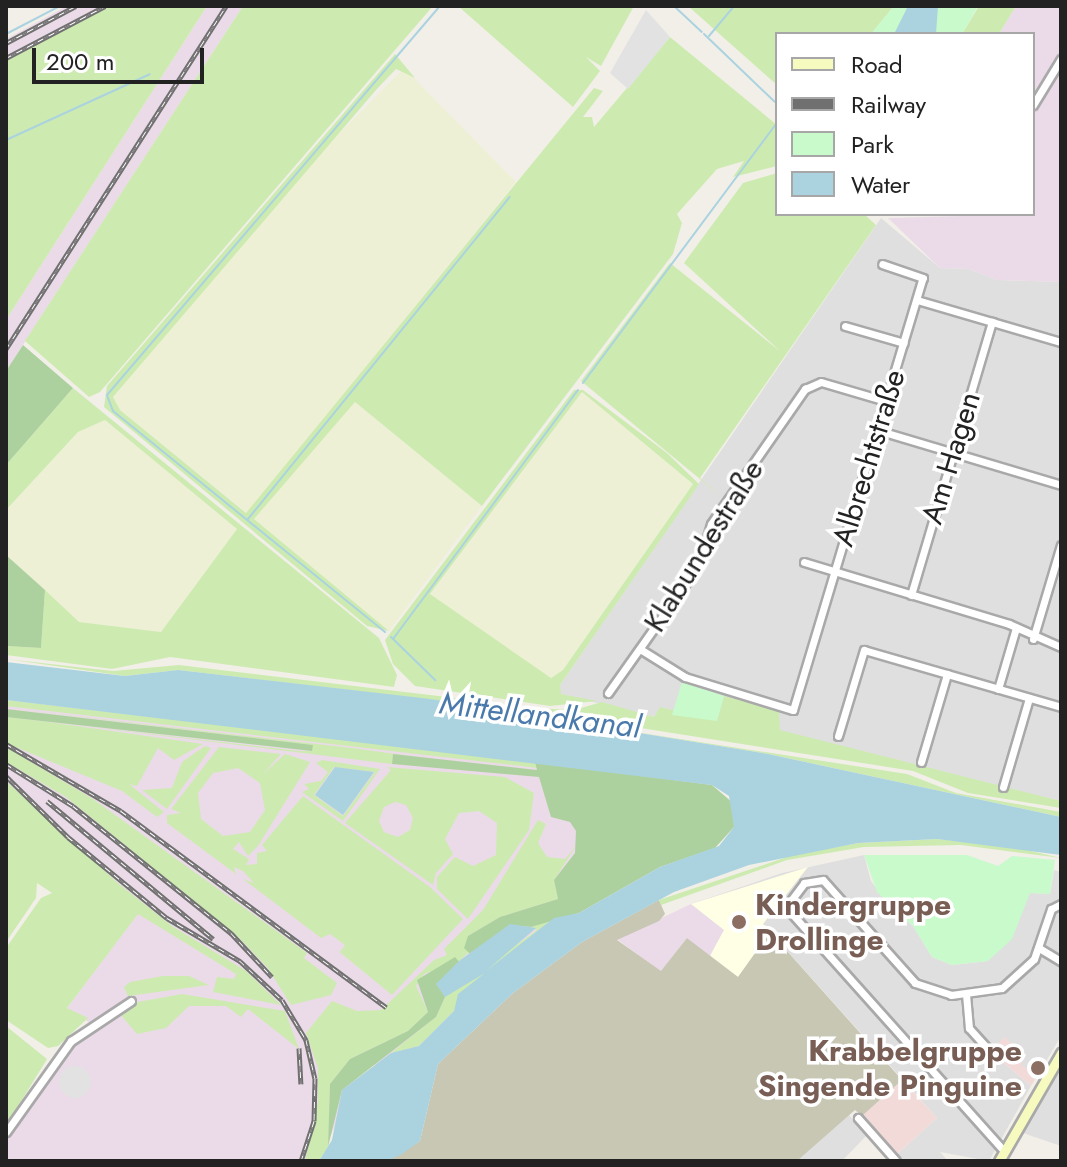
<!DOCTYPE html>
<meta charset="utf-8">
<style>
body{margin:0}
#map{position:relative;width:1067px;height:1167px;overflow:hidden;background:#f2efe9;font-family:Jost,sans-serif}
div>[style]{position:absolute}
.residential>*{inset:0;background:#e0dfdf}
.commercial>*{inset:0;background:#f2dad9}
.industrial>*{inset:0;background:#ebdbe8}
.education>*{inset:0;background:#ffffe5}
.construction>*{inset:0;background:#c7c7b4}
.farmland>*{inset:0;background:#eef0d5}
.grass>*{inset:0;background:#cdebb0}
.forest>*{inset:0;background:#add19e}
.park>*{inset:0;background:#c8facc}
.parking>*{inset:0;background:#e2e2e2}
.round{border-radius:50%}
.water>*{inset:0;background:#aad3df}
.stream>*{height:2px;margin:-1px;padding:0 1px;transform-origin:1px;border-radius:1px;background:#aad3df}
.roads{filter:drop-shadow(2px 0 #a9a9a9) drop-shadow(-2px 0 #a9a9a9) drop-shadow(0 2px #a9a9a9) drop-shadow(0 -2px #a9a9a9)}
.minor>*{height:7px;margin:-3.5px;padding:0 3.5px;transform-origin:3.5px;border-radius:3.5px;background:#fff}
.secondary>*{height:9px;margin:-4.5px;padding:0 4.5px;transform-origin:4.5px;border-radius:4.5px;background:#f7fabf}
.rail>*{height:5px;margin-top:-2.5px;transform-origin:0;background:repeating-linear-gradient(90deg,#fff 0 6px,#707070 0 12px);box-sizing:border-box;border-block:2px solid #707070}
.dots>*{width:22px;height:22px;translate:-50% -50%;box-sizing:border-box;border:4px solid #fff;border-radius:50%}
span{translate:-50% -50%;white-space:nowrap;text-align:center;line-height:1.15;-webkit-text-stroke:7px #fff;paint-order:stroke}
.street-label{font-size:30px;color:#222}
.education-label{font-size:30px;color:#785e54;font-weight:700}
.left{translate:0 -50%;text-align:left}
.right{translate:-100% -50%;text-align:right}
.water-label{font-size:32px;color:#4a7aab;font-style:italic}
.frame{position:absolute;inset:0;border:8px solid #222;pointer-events:none}
.legend{position:absolute;left:775px;top:32px;width:260px;height:184px;box-sizing:border-box;background:#fff;border:2px solid #a7a7a7;margin:0;padding:10px 14px;list-style:none;font-size:24px;color:#222}
.legend li{display:flex;align-items:center;gap:16px;height:40px}
.legend b{width:40px;border:2px solid #a7a7a7}
.scale{position:absolute;left:32px;top:48px;width:172px;height:36px;box-sizing:border-box;border:4px solid #222;border-top:0;padding-left:10px;font-size:24px;line-height:28px;white-space:nowrap;color:#222;-webkit-text-stroke:6px #fff;paint-order:stroke}
</style>
<div id="map">
<div class="residential">
<div style="clip-path:polygon(881px 218px,940px 268px,969px 269px,997px 280px,1061px 282px,1061px 801px,660px 708px,654px 717px,560px 694px,560px 685px)"></div>
<div style="clip-path:polygon(864px 855px,871px 881px,892px 909px,913px 926px,932px 957px,952px 965px,988px 961px,1030px 893px,1050px 894px,1054px 870px,1061px 872px,1061px 1036px,1038px 1075px,990px 1051px,1031px 1086px,989px 1161px,940px 1152px,948px 1161px,902px 1161px,896px 1155px,937px 1118px,771px 933px,710px 956px,726px 936px,691px 904px,782px 873px)"></div>
<div style="clip-path:polygon(1061px 1067px,1061px 1146px,1023px 1133px)"></div>
<div style="clip-path:polygon(849px 1115px,867px 1135px,842px 1161px,797px 1161px)"></div>
</div>
<div class="commercial">
<div style="clip-path:polygon(1005px 1037px,1024px 1058px,1021px 1065px,1038px 1075px,1031px 1086px,990px 1051px)"></div>
<div style="clip-path:polygon(902px 1080px,937px 1118px,896px 1155px,862px 1116px)"></div>
</div>
<div class="industrial">
<div style="clip-path:polygon(67px 6px,109px 6px,6px 61px,6px 39px)"></div>
<div style="clip-path:polygon(207px 6px,243px 6px,6px 371px,6px 320px)"></div>
<div style="clip-path:polygon(1016px 6px,1061px 6px,1061px 282px,997px 280px,969px 269px,940px 268px,888px 218px,1033px 214px,1033px 34px,999px 34px)"></div>
<div style="clip-path:polygon(6px 700px,535px 762px,712px 785px,419px 1046px,360px 1071px,319px 1161px,6px 1161px,6px 1138px,66px 1051px,93px 1025px,67px 1008px,138px 913px,6px 781px)"></div>
<div style="clip-path:polygon(691px 904px,724px 930px,710px 956px,687px 938px,661px 972px,617px 939px)"></div>
</div>
<div class="education">
<div style="clip-path:polygon(808px 867px,763px 924px,770px 932px,738px 977px,710px 956px,724px 930px,691px 904px)"></div>
</div>
<div class="construction">
<div style="clip-path:polygon(659px 900px,665px 914px,659px 921px,617px 940px,661px 971px,687px 938px,738px 977px,770px 932px,902px 1080px,862px 1116px,855px 1110px,797px 1161px,387px 1161px,420px 1141px,438px 1064px,513px 993px,582px 942px)"></div>
</div>
<div class="farmland">
<div style="clip-path:polygon(404px 68px,516px 182px,247px 513px,120px 410px,113px 397px,313px 160px)"></div>
<div style="clip-path:polygon(582px 392px,693px 484px,563px 670px,550px 678px,430px 595px)"></div>
<div style="clip-path:polygon(355px 402px,482px 506px,389px 631px,253px 519px)"></div>
<div style="clip-path:polygon(105px 420px,237px 529px,161px 632px,79px 622px,6px 555px,6px 510px,78px 432px)"></div>
</div>
<div class="grass">
<div style="clip-path:polygon(109px 6px,207px 6px,6px 320px,6px 61px)"></div>
<div style="clip-path:polygon(243px 6px,433px 6px,100px 392px,89px 397px,25px 341px)"></div>
<div style="clip-path:polygon(458px 6px,634px 6px,601px 66px,586px 57px,600px 71px,573px 107px)"></div>
<div style="clip-path:polygon(688px 6px,894px 6px,871px 34px,777px 34px,777px 85px)"></div>
<div style="clip-path:polygon(979px 6px,1016px 6px,999px 34px,962px 34px)"></div>
<div style="clip-path:polygon(670px 37px,777px 125px,777px 166px,733px 177px,744px 161px,717px 169px,677px 214px,682px 223px,673px 254px,482px 506px,355px 402px,254px 519px,389px 631px,367px 626px,104px 407px,107px 386px,395px 54px,415px 78px,396px 69px,376px 90px,113px 397px,120px 410px,246px 513px,594px 88px,603px 91px,583px 117px,592px 117px,594px 127px)"></div>
<div style="clip-path:polygon(777px 173px,777px 214px,864px 214px,876px 225px,700px 478px,723px 498px,581px 381px,670px 263px,781px 352px,684px 263px,743px 183px)"></div>
<div style="clip-path:polygon(73px 388px,379px 638px,397px 675px,394px 687px,170px 657px,112px 669px,6px 655px,6px 646px,41px 648px,45px 590px,79px 622px,161px 632px,237px 529px,105px 420px,78px 432px,6px 510px,6px 465px)"></div>
<div style="clip-path:polygon(evenodd,574px 390px,583px 390px,667px 453px,699px 484px,560px 685px,561px 694px,597px 701px,550px 706px,415px 686px,393px 664px,385px 640px,574px 390px,582px 392px,693px 484px,563px 670px,551px 678px,430px 594px,582px 392px)"></div>
<div style="clip-path:polygon(6px 659px,113px 671px,179px 665px,455px 698px,485px 704px,492px 715px,459px 703px,178px 670px,125px 676px)"></div>
<div style="clip-path:polygon(724px 696px,779px 711px,780px 730px,1061px 801px,1061px 808px,968px 793px,913px 771px,508px 707px,574px 710px,602px 702px,654px 717px,660px 707px,717px 721px)"></div>
<div style="clip-path:polygon(6px 700px,535px 762px,537px 768px,6px 706px)"></div>
<div style="clip-path:polygon(6px 708px,352px 748px,432px 759px,393px 754px,392px 764px,41px 721px,203px 744px,174px 760px,158px 748px,137px 786px,129px 784px,164px 812px,157px 817px,122px 791px,6px 743px,6px 717px,299px 751px,312px 751px,312px 745px)"></div>
<div style="clip-path:polygon(590px 725px,907px 774px,956px 793px,1061px 812px,1061px 817px,768px 754px)"></div>
<div style="clip-path:polygon(205px 746px,211px 748px,167px 809px,142px 790px,172px 788px,182px 762px)"></div>
<div style="clip-path:polygon(6px 747px,93px 799px,307px 953px,304px 958px,337px 983px,331px 995px,291px 1005px,267px 967px,239px 938px,66px 797px,6px 762px)"></div>
<div style="clip-path:polygon(evenodd,219px 747px,281px 754px,263px 774px,285px 754px,310px 762px,258px 846px,248px 856px,239px 842px,233px 849px,249px 859px,246px 865px,257px 864px,257px 853px,267px 851px,262px 845px,303px 796px,430px 887px,463px 919px,392px 995px,331px 945px,340px 952px,345px 945px,330px 934px,321px 938px,243px 879px,254px 883px,243px 871px,234px 867px,236px 874px,167px 823px,167px 815px,181px 813px,171px 809px,219px 747px,238px 768px,260px 783px,265px 810px,250px 832px,223px 836px,201px 819px,198px 793px,213px 773px,238px 768px)"></div>
<div style="clip-path:polygon(evenodd,322px 760px,380px 769px,343px 821px,302px 792px,309px 789px,304px 784px,321px 781px,328px 772px,316px 763px,322px 760px,334px 767px,375px 772px,343px 816px,314px 795px,334px 767px)"></div>
<div style="clip-path:polygon(evenodd,387px 767px,505px 777px,534px 793px,529px 830px,468px 919px,437px 889px,437px 877px,455px 857px,473px 866px,496px 855px,497px 823px,479px 811px,459px 813px,445px 839px,453px 854px,436px 873px,433px 885px,345px 823px,391px 770px,387px 767px,395px 802px,406px 805px,413px 818px,410px 830px,398px 837px,384px 832px,379px 821px,384px 807px,395px 802px)"></div>
<div style="clip-path:polygon(6px 781px,119px 884px,172px 926px,246px 971px,281px 1005px,213px 992px,217px 977px,234px 979px,236px 974px,138px 914px,67px 1008px,88px 1018px,58px 1046px,48px 1048px,6px 1020px,6px 948px,41px 898px,52px 893px,37px 883px,36px 898px,6px 942px)"></div>
<div style="clip-path:polygon(538px 820px,546px 824px,538px 843px,547px 857px,565px 859px,576px 846px,554px 880px,558px 899px,500px 917px,468px 936px,468px 953px,459px 961px,424px 974px,416px 986px,428px 1012px,408px 1031px,350px 1059px,330px 1084px,328px 1147px,319px 1161px,305px 1161px,318px 1102px,318px 1068px,306px 1033px,332px 1001px,357px 1011px,381px 1010px,434px 960px,447px 955px,444px 949px,483px 910px)"></div>
<div style="clip-path:polygon(937px 839px,1014px 847px,1061px 858px,961px 845px,864px 847px,787px 860px,661px 905px,659px 900px,793px 855px,858px 843px)"></div>
<div style="clip-path:polygon(554px 918px,459px 994px,454px 1011px,419px 1046px,391px 1053px,436px 1017px,445px 997px,537px 930px,531px 927px)"></div>
<div style="clip-path:polygon(163px 976px,189px 976px,209px 985px,128px 996px,124px 987px,130px 982px)"></div>
<div style="clip-path:polygon(182px 994px,285px 1011px,299px 1049px,248px 1009px,241px 1017px,226px 1006px,189px 1006px,166px 1028px,137px 1034px,119px 1013px,132px 1003px)"></div>
<div style="clip-path:polygon(6px 1026px,47px 1059px,6px 1126px)"></div>
</div>
<div class="forest">
<div style="clip-path:polygon(23px 345px,73px 388px,6px 465px,6px 371px)"></div>
<div style="clip-path:polygon(6px 555px,45px 590px,41px 648px,6px 646px)"></div>
<div style="clip-path:polygon(6px 709px,313px 745px,312px 751px,6px 717px)"></div>
<div style="clip-path:polygon(393px 754px,537px 770px,535px 762px,712px 785px,733px 803px,734px 827px,715px 848px,660px 867px,579px 913px,531px 927px,510px 925px,472px 956px,464px 948px,468px 936px,500px 917px,558px 899px,554px 880px,575px 853px,576px 831px,570px 822px,551px 817px,539px 777px,392px 764px)"></div>
<div style="clip-path:polygon(455px 957px,461px 964px,437px 984px,445px 997px,436px 1017px,342px 1090px,328px 1147px,330px 1084px,350px 1059px,408px 1031px,428px 1012px,417px 980px)"></div>
</div>
<div class="park">
<div style="clip-path:polygon(894px 6px,978px 6px,962px 34px,871px 34px)"></div>
<div style="clip-path:polygon(682px 682px,724px 696px,717px 721px,672px 715px)"></div>
<div style="clip-path:polygon(864px 855px,967px 855px,998px 866px,1012px 856px,1055px 860px,1050px 894px,1030px 893px,1012px 939px,988px 961px,952px 965px,932px 957px,913px 926px,877px 892px)"></div>
</div>
<div class="parking">
<div style="clip-path:polygon(646px 10px,670px 37px,628px 89px,610px 73px)"></div>
<div class="round" style="left:59px;top:1066px;width:32px;height:32px"></div>
</div>
<div class="water">
<div style="clip-path:polygon(908px 6px,938px 6px,936px 34px,894px 34px)"></div>
<div style="clip-path:polygon(6px 662px,125px 676px,178px 670px,422px 698px,459px 703px,509px 722px,582px 730px,590px 725px,768px 754px,1061px 817px,1061px 855px,937px 839px,858px 843px,749px 865px,674px 892px,582px 942px,513px 993px,438px 1064px,420px 1141px,402px 1154px,387px 1161px,319px 1161px,332px 1140px,342px 1090px,391px 1053px,419px 1046px,454px 1011px,458px 994px,485px 973px,445px 997px,436px 984px,459px 961px,510px 924px,536px 928px,486px 971px,554px 918px,579px 913px,660px 867px,719px 846px,734px 827px,729px 796px,712px 785px,6px 700px)"></div>
<div style="clip-path:polygon(335px 767px,374px 772px,343px 815px,315px 795px)"></div>
</div>
<div class="stream">
<div style="left:674px;top:6px;width:38px;rotate:43deg"></div>
<div style="left:6px;top:34px;width:61px;rotate:-27.4deg"></div>
<div style="left:704px;top:34px;width:98px;rotate:43.8deg"></div>
<div style="left:709px;top:36px;width:39px;rotate:-50deg"></div>
<div style="left:6px;top:140px;width:158px;rotate:-24.6deg"></div>
<div style="left:583px;top:383px;width:324px;rotate:-53.3deg"></div>
<div style="left:248px;top:519px;width:415px;rotate:-50.9deg"></div>
<div style="left:385px;top:632px;width:350px;rotate:-140.9deg"></div>
<div style="left:113px;top:411px;width:17px;rotate:-111deg"></div>
<div style="left:107px;top:395px;width:512px;rotate:-49.44deg"></div>
<div style="left:391px;top:637px;width:62px;rotate:44.3deg"></div>
<div style="left:393px;top:639px;width:310px;rotate:-53.4deg"></div>
</div>
<div class="roads">
<div class="minor">
<div style="left:1033px;top:105px;width:54px;rotate:-58.7deg"></div>
<div style="left:917px;top:300px;width:150px;rotate:16.3deg"></div>
<div style="left:845px;top:326px;width:61px;rotate:16.1deg"></div>
<div style="left:877px;top:430px;width:192px;rotate:16.6deg"></div>
<div style="left:804px;top:562px;width:214px;rotate:16.8deg"></div>
<div style="left:1009px;top:624px;width:57px;rotate:23.9deg"></div>
<div style="left:911px;top:595px;width:285px;rotate:-73.5deg"></div>
<div style="left:1033px;top:639px;width:98px;rotate:-73.4deg"></div>
<div style="left:640px;top:649px;width:53px;rotate:31.9deg"></div>
<div style="left:685px;top:677px;width:113px;rotate:17deg"></div>
<div style="left:793px;top:710px;width:451px;rotate:-73.3deg"></div>
<div style="left:923px;top:278px;width:43px;rotate:-161.1deg"></div>
<div style="left:998px;top:689px;width:64px;rotate:-73.6deg"></div>
<div style="left:608px;top:693px;width:156px;rotate:-54.7deg"></div>
<div style="left:698px;top:566px;width:44px;rotate:-72.8deg"></div>
<div style="left:711px;top:524px;width:165px;rotate:-55.2deg"></div>
<div style="left:805px;top:389px;width:17px;rotate:-24deg"></div>
<div style="left:821px;top:382px;width:68px;rotate:16.3deg"></div>
<div style="left:838px;top:736px;width:90px;rotate:-73.2deg"></div>
<div style="left:864px;top:650px;width:205px;rotate:16.1deg"></div>
<div style="left:921px;top:762px;width:92px;rotate:-73.5deg"></div>
<div style="left:1003px;top:787px;width:93px;rotate:-73.7deg"></div>
<div style="left:1039px;top:948px;width:26px;rotate:31deg"></div>
<div style="left:966px;top:994px;width:34px;rotate:85deg"></div>
<div style="left:969px;top:1028px;width:28px;rotate:48deg"></div>
<div style="left:858px;top:1118px;width:57px;rotate:48.5deg"></div>
<div style="left:6px;top:1132px;width:112px;rotate:-54.5deg"></div>
<div style="left:71px;top:1041px;width:72px;rotate:-33.7deg"></div>
<div style="left:1004px;top:1151px;width:327px;rotate:-131.8deg"></div>
<div style="left:786px;top:907px;width:30px;rotate:-53deg"></div>
<div style="left:804px;top:883px;width:19px;rotate:-9deg"></div>
<div style="left:823px;top:880px;width:138px;rotate:48.2deg"></div>
<div style="left:915px;top:983px;width:38px;rotate:18deg"></div>
<div style="left:951px;top:995px;width:51px;rotate:-7.8deg"></div>
<div style="left:1002px;top:988px;width:43px;rotate:-42.2deg"></div>
<div style="left:1034px;top:959px;width:53px;rotate:-71.2deg"></div>
<div style="left:1051px;top:909px;width:11px;rotate:-27deg"></div>
</div>
<div class="secondary">
<div style="left:999px;top:1161px;width:125px;rotate:-60.1deg"></div>
</div>
</div>
<div class="rail">
<div style="left:6px;top:43px;width:79px;rotate:-27.9deg"></div>
<div style="left:6px;top:58px;width:112px;rotate:-27.7deg"></div>
<div style="left:6px;top:349px;width:407px;rotate:-57.3deg"></div>
<div style="left:6px;top:744px;width:133px;rotate:30.2deg"></div>
<div style="left:121px;top:811px;width:330px;rotate:36.5deg"></div>
<div style="left:6px;top:764px;width:79px;rotate:32.1deg"></div>
<div style="left:73px;top:806px;width:203px;rotate:38.8deg"></div>
<div style="left:231px;top:933px;width:60px;rotate:47deg"></div>
<div style="left:6px;top:776px;width:87px;rotate:44.5deg"></div>
<div style="left:68px;top:837px;width:128px;rotate:39.3deg"></div>
<div style="left:167px;top:918px;width:85px;rotate:30.5deg"></div>
<div style="left:240px;top:961px;width:57px;rotate:42.9deg"></div>
<div style="left:282px;top:1000px;width:47px;rotate:59deg"></div>
<div style="left:306px;top:1040px;width:39px;rotate:77deg"></div>
<div style="left:315px;top:1078px;width:43px;rotate:91.3deg"></div>
<div style="left:314px;top:1121px;width:42px;rotate:108deg"></div>
<div style="left:47px;top:801px;width:216px;rotate:39.7deg"></div>
<div style="left:299px;top:1048px;width:36px;rotate:87deg"></div>
</div>
<div class="dots">
<div style="left:739px;top:922px;background:#8d6e63"></div>
<div style="left:1038px;top:1068px;background:#8d6e63"></div>
</div>
<div class="street-label">
<span style="left:869px;top:458px;rotate:-73deg">Albrechtstraße</span>
<span style="left:951px;top:458px;rotate:-73deg">Am Hagen</span>
<span style="left:704px;top:546px;rotate:-58deg">Klabundestraße</span>
</div>
<div class="education-label">
<span class="left" style="left:755px;top:922px">Kindergruppe<br>Drollinge</span>
<span class="right" style="left:1022px;top:1068px">Krabbelgruppe<br>Singende Pinguine</span>
</div>
<div class="water-label">
<span style="left:540px;top:715px;rotate:7deg">Mittellandkanal</span>
</div>
<div class="frame"></div>
<ul class="legend">
<li><b style="height:10px;background:#f7fabf"></b>Road</li>
<li><b style="height:10px;background:#707070"></b>Railway</li>
<li><b style="height:22px;background:#c8facc"></b>Park</li>
<li><b style="height:22px;background:#aad3df"></b>Water</li>
</ul>
<div class="scale">200 m</div>
</div>
